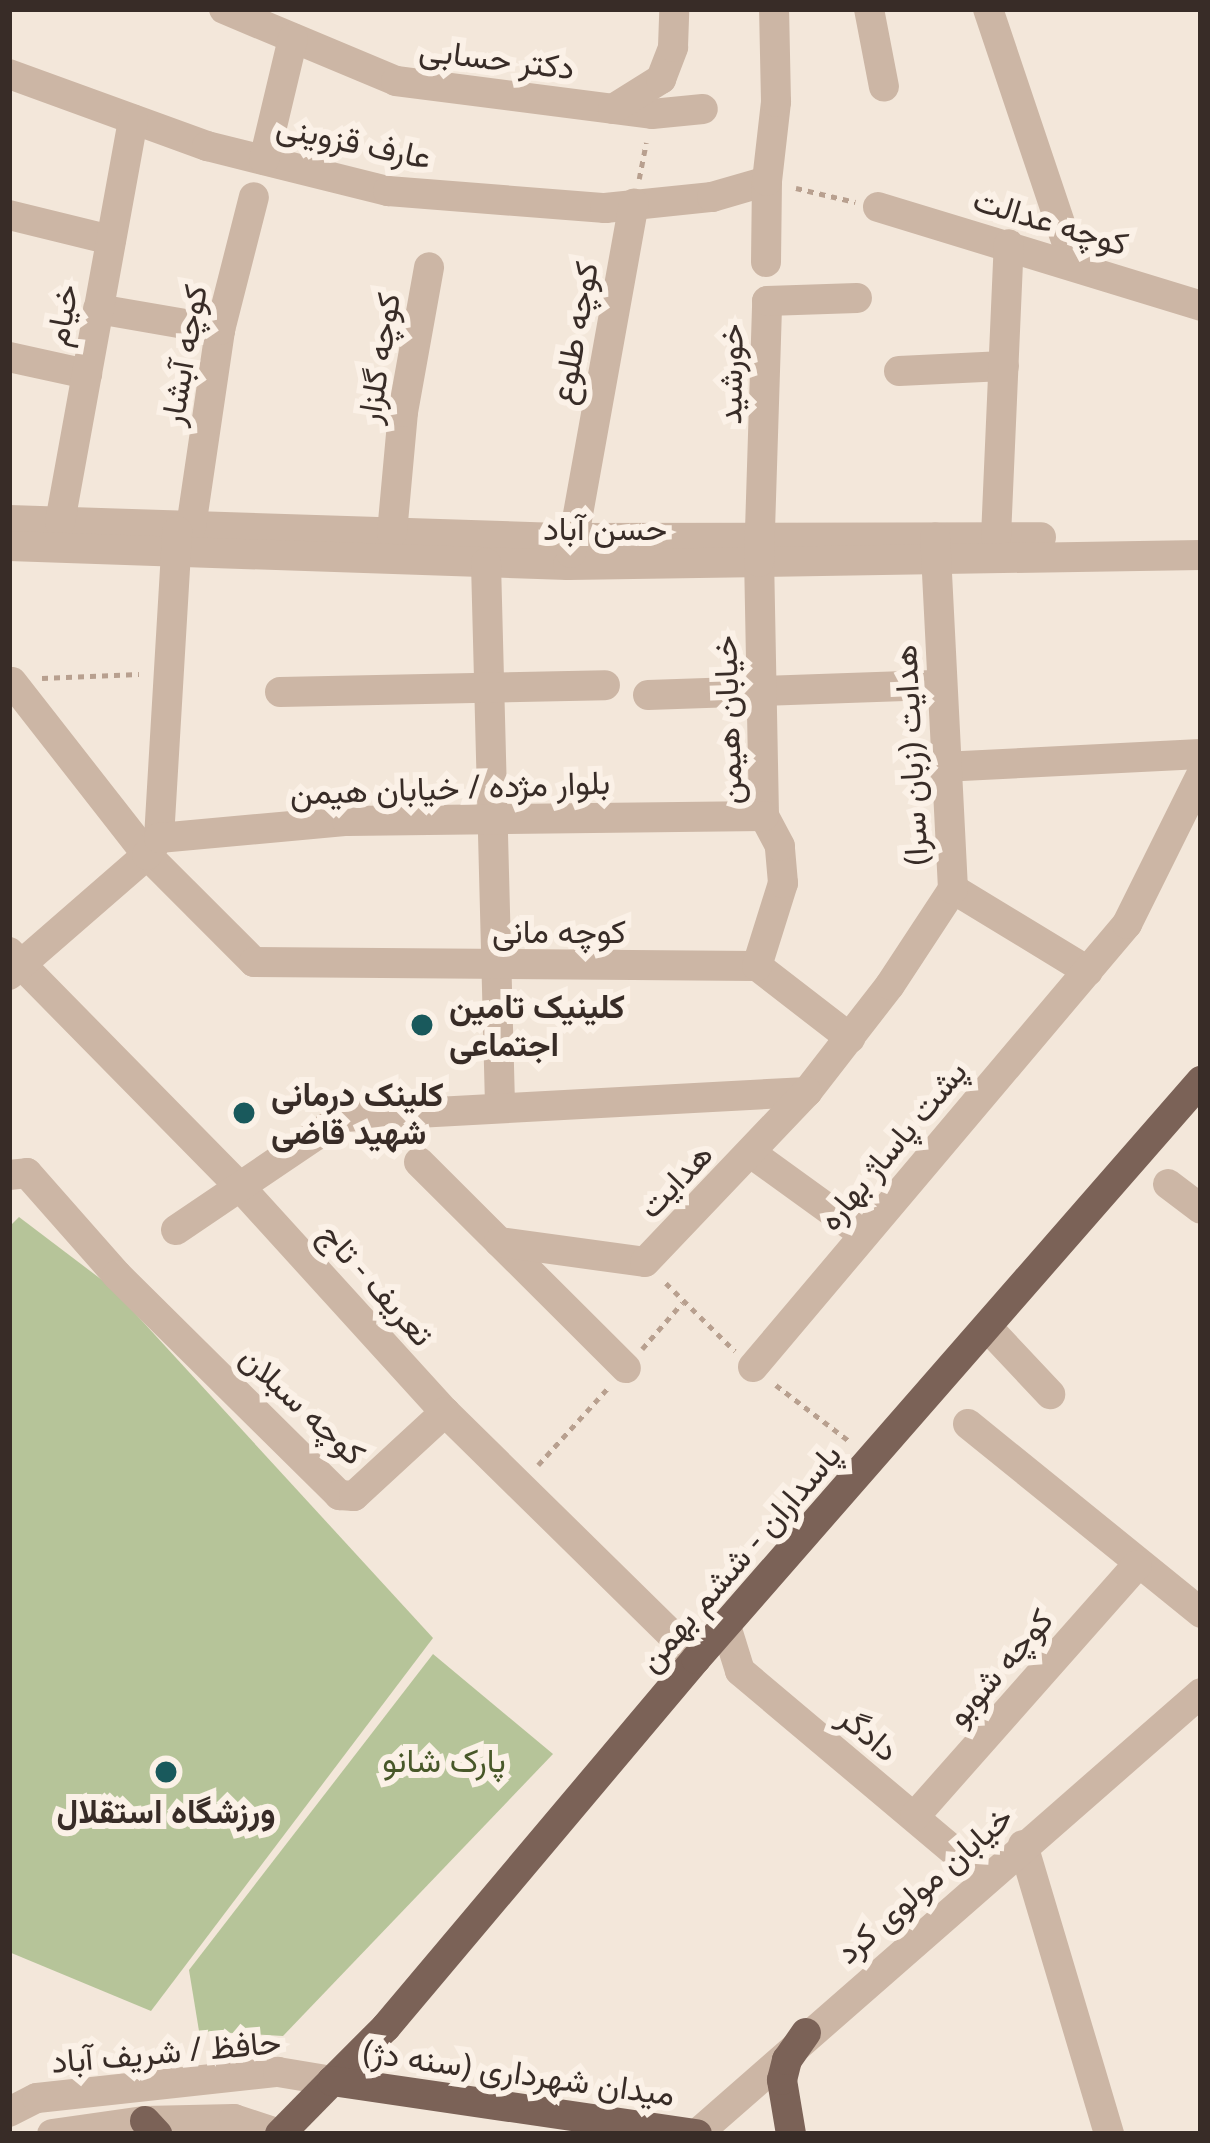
<!DOCTYPE html>
<meta charset="utf-8">
<style>
body{margin:0}
#map{position:relative;width:1210px;height:2143px;overflow:hidden;background:#f3e7da;font-family:"Open Sans",Vazirmatn,sans-serif}
div>[style]{position:absolute}
.green>*{inset:0;background:#b6c499}
.path>*{height:4.5px;margin-top:-2.25px;transform-origin:0;background:repeating-linear-gradient(90deg,#b8a08f 0 6px,transparent 0 12px)}
.minor>*{height:30px;margin:-15px;padding:0 15px;transform-origin:15px;border-radius:15px;background:#ccb6a5}
.major>*{height:30px;margin:-15px;padding:0 15px;transform-origin:15px;border-radius:15px;background:#7b6257}
.dots>*{width:33px;height:33px;translate:-50% -50%;box-sizing:border-box;border:6px solid #fbf1e7;border-radius:50%}
span{translate:-50% -50%;white-space:nowrap;text-align:center;line-height:1.15;-webkit-text-stroke:12px #fbf1e7;paint-order:stroke}
.street-label{font-size:33px;color:#382c27}
.poi-label{font-size:33px;color:#382c27;font-weight:700}
.left{translate:0 -50%;text-align:left}
.park-label{font-size:33px;color:#485829}
.frame{position:absolute;inset:0;border:12px solid #382c27;pointer-events:none}
</style>
<div id="map">
<div class="green">
<div style="clip-path:polygon(19px 1217px,110px 1286px,433px 1638px,151px 2011px,9px 1952px,9px 1227px)"></div>
<div style="clip-path:polygon(433px 1654px,553px 1754px,283px 2036px,199px 2031px,189px 1970px)"></div>
</div>
<div class="path">
<div style="left:639px;top:179px;width:37px;rotate:-79deg"></div>
<div style="left:796px;top:188px;width:61px;rotate:13.3deg"></div>
<div style="left:42px;top:678px;width:97px;rotate:-2.4deg"></div>
<div style="left:666px;top:1283px;width:97px;rotate:44.6deg"></div>
<div style="left:642px;top:1349px;width:61px;rotate:-49deg"></div>
<div style="left:776px;top:1385px;width:91px;rotate:37.4deg"></div>
<div style="left:538px;top:1465px;width:103px;rotate:-47.8deg"></div>
</div>
<div class="minor">
<div style="left:224px;top:9px;width:186px;rotate:22.7deg"></div>
<div style="left:396px;top:81px;width:258px;rotate:7.3deg"></div>
<div style="left:652px;top:114px;width:51px;rotate:-5.6deg"></div>
<div style="left:869px;top:9px;width:79px;rotate:79.1deg"></div>
<div style="left:988px;top:9px;width:269px;rotate:71.4deg"></div>
<div style="left:9px;top:74px;width:211px;rotate:20deg"></div>
<div style="left:207px;top:146px;width:187px;rotate:14deg"></div>
<div style="left:388px;top:191px;width:218px;rotate:4.5deg"></div>
<div style="left:605px;top:208px;width:108px;rotate:-5.9deg"></div>
<div style="left:712px;top:197px;width:57px;rotate:-16.2deg"></div>
<div style="left:613px;top:109px;width:57px;rotate:-32deg"></div>
<div style="left:661px;top:79px;width:34px;rotate:-69deg"></div>
<div style="left:673px;top:47px;width:38px;rotate:-88deg"></div>
<div style="left:264px;top:160px;width:125px;rotate:-76.6deg"></div>
<div style="left:878px;top:207px;width:338px;rotate:17deg"></div>
<div style="left:9px;top:215px;width:105px;rotate:13.8deg"></div>
<div style="left:766px;top:262px;width:81px;rotate:-89.3deg"></div>
<div style="left:767px;top:181px;width:80px;rotate:-83.5deg"></div>
<div style="left:776px;top:102px;width:93px;rotate:-91.2deg"></div>
<div style="left:98px;top:309px;width:124px;rotate:9.8deg"></div>
<div style="left:9px;top:357px;width:80px;rotate:12.3deg"></div>
<div style="left:899px;top:371px;width:105px;rotate:-2.7deg"></div>
<div style="left:9px;top:520px;width:550px;rotate:1.87deg"></div>
<div style="left:559px;top:538px;width:482px;rotate:-0.1deg"></div>
<div style="left:60px;top:522px;width:409px;rotate:-79.7deg"></div>
<div style="left:191px;top:527px;width:199px;rotate:-81.6deg"></div>
<div style="left:220px;top:330px;width:137px;rotate:-75.7deg"></div>
<div style="left:392px;top:533px;width:121px;rotate:-84.8deg"></div>
<div style="left:403px;top:412px;width:147px;rotate:-79.8deg"></div>
<div style="left:996px;top:537px;width:293px;rotate:-87.5deg"></div>
<div style="left:9px;top:546px;width:559px;rotate:1.95deg"></div>
<div style="left:568px;top:565px;width:633px;rotate:-0.91deg"></div>
<div style="left:571px;top:553px;width:355px;rotate:-79.8deg"></div>
<div style="left:486px;top:563px;width:543px;rotate:88.52deg"></div>
<div style="left:12px;top:682px;width:219px;rotate:52deg"></div>
<div style="left:147px;top:855px;width:151px;rotate:45deg"></div>
<div style="left:254px;top:962px;width:503px;rotate:0.46deg"></div>
<div style="left:757px;top:966px;width:118px;rotate:37.7deg"></div>
<div style="left:280px;top:692px;width:325px;rotate:-1.2deg"></div>
<div style="left:648px;top:695px;width:293px;rotate:-2deg"></div>
<div style="left:942px;top:767px;width:259px;rotate:-2.9deg"></div>
<div style="left:159px;top:838px;width:307px;rotate:-86.6deg"></div>
<div style="left:953px;top:889px;width:158px;rotate:31.3deg"></div>
<div style="left:9px;top:952px;width:331px;rotate:45.5deg"></div>
<div style="left:241px;top:1188px;width:303px;rotate:47.7deg"></div>
<div style="left:445px;top:1412px;width:352px;rotate:44.5deg"></div>
<div style="left:757px;top:966px;width:87px;rotate:-72.6deg"></div>
<div style="left:783px;top:883px;width:37px;rotate:-95deg"></div>
<div style="left:780px;top:846px;width:34px;rotate:-118deg"></div>
<div style="left:764px;top:816px;width:254px;rotate:-91.1deg"></div>
<div style="left:759px;top:562px;width:261px;rotate:-88.2deg"></div>
<div style="left:767px;top:301px;width:90px;rotate:-1.9deg"></div>
<div style="left:9px;top:975px;width:183px;rotate:-41deg"></div>
<div style="left:147px;top:855px;width:21px;rotate:-55deg"></div>
<div style="left:159px;top:838px;width:189px;rotate:-5.2deg"></div>
<div style="left:347px;top:821px;width:417px;rotate:-0.7deg"></div>
<div style="left:751px;top:1153px;width:138px;rotate:35.9deg"></div>
<div style="left:419px;top:1162px;width:292px;rotate:44.9deg"></div>
<div style="left:9px;top:1175px;width:18px;rotate:-6deg"></div>
<div style="left:27px;top:1173px;width:136px;rotate:48.6deg"></div>
<div style="left:117px;top:1275px;width:313px;rotate:44.7deg"></div>
<div style="left:339px;top:1495px;width:15px;rotate:4deg"></div>
<div style="left:354px;top:1496px;width:124px;rotate:-42.7deg"></div>
<div style="left:1168px;top:1184px;width:41px;rotate:37.1deg"></div>
<div style="left:176px;top:1230px;width:202px;rotate:-34.1deg"></div>
<div style="left:343px;top:1117px;width:465px;rotate:-3.1deg"></div>
<div style="left:807px;top:1092px;width:135px;rotate:-52.2deg"></div>
<div style="left:890px;top:985px;width:115px;rotate:-56.7deg"></div>
<div style="left:953px;top:889px;width:352px;rotate:-92.9deg"></div>
<div style="left:499px;top:1242px;width:147px;rotate:7.8deg"></div>
<div style="left:645px;top:1262px;width:235px;rotate:-46.4deg"></div>
<div style="left:988px;top:1328px;width:91px;rotate:46.8deg"></div>
<div style="left:753px;top:1367px;width:580px;rotate:-49.83deg"></div>
<div style="left:1127px;top:924px;width:166px;rotate:-63.6deg"></div>
<div style="left:968px;top:1424px;width:300px;rotate:39deg"></div>
<div style="left:726px;top:1626px;width:47px;rotate:72.7deg"></div>
<div style="left:740px;top:1671px;width:323px;rotate:40.1deg"></div>
<div style="left:915px;top:1816px;width:335px;rotate:-48.5deg"></div>
<div style="left:1023px;top:1845px;width:302px;rotate:73.4deg"></div>
<div style="left:9px;top:2112px;width:31px;rotate:-27deg"></div>
<div style="left:37px;top:2098px;width:242px;rotate:-6.2deg"></div>
<div style="left:278px;top:2072px;width:55px;rotate:9.5deg"></div>
<div style="left:698px;top:2133px;width:668px;rotate:-41.18deg"></div>
<div style="left:52px;top:2134px;width:94px;rotate:-8deg"></div>
<div style="left:145px;top:2121px;width:89px;rotate:-1.3deg"></div>
<div style="left:234px;top:2119px;width:48px;rotate:18.1deg"></div>
</div>
<div class="major">
<div style="left:332px;top:2081px;width:76px;rotate:-45deg"></div>
<div style="left:386px;top:2027px;width:481px;rotate:-49.9deg"></div>
<div style="left:696px;top:1659px;width:768px;rotate:-48.86deg"></div>
<div style="left:145px;top:2121px;width:18px;rotate:47deg"></div>
<div style="left:280px;top:2134px;width:74px;rotate:-45.5deg"></div>
<div style="left:332px;top:2081px;width:369px;rotate:8.3deg"></div>
<div style="left:791px;top:2134px;width:55px;rotate:-99.5deg"></div>
<div style="left:782px;top:2080px;width:21px;rotate:-76deg"></div>
<div style="left:787px;top:2060px;width:33px;rotate:-55deg"></div>
</div>
<div class="dots">
<div style="left:422px;top:1025px;background:#19595c"></div>
<div style="left:244px;top:1113px;background:#19595c"></div>
<div style="left:166px;top:1772px;background:#19595c"></div>
</div>
<div class="street-label">
<span style="left:497px;top:58px;rotate:7deg">دکتر حسابی</span>
<span style="left:354px;top:141px;rotate:12deg">عارف قزوینی</span>
<span style="left:1051px;top:221px;rotate:17deg">کوچه عدالت</span>
<span style="left:61px;top:315px;rotate:-80deg">خیام</span>
<span style="left:574px;top:333px;rotate:-80deg">کوچه طلوع</span>
<span style="left:183px;top:355px;rotate:-80deg">کوچه آبشار</span>
<span style="left:378px;top:358px;rotate:-81deg">کوچه گلزار</span>
<span style="left:730px;top:374px;rotate:-89deg">خورشید</span>
<span style="left:605px;top:528px">حسن آباد</span>
<span style="left:727px;top:720px;rotate:-92deg">خیابان هیمن</span>
<span style="left:910px;top:755px;rotate:-93deg">هدایت (زبان سرا)</span>
<span style="left:450px;top:787px;rotate:-2deg">بلوار مژده / خیابان هیمن</span>
<span style="left:559px;top:931px">کوچه مانی</span>
<span style="left:892px;top:1145px;rotate:-50deg">پشت پاساژ بهاره</span>
<span style="left:675px;top:1180px;rotate:-46deg">هدایت</span>
<span style="left:377px;top:1284px;rotate:48deg">تعریف - تاج</span>
<span style="left:303px;top:1405px;rotate:43deg">کوچه سبلان</span>
<span style="left:739px;top:1557px;rotate:-49deg">پاسداران - ششم بهمن</span>
<span style="left:999px;top:1667px;rotate:-49deg">کوچه شوبو</span>
<span style="left:869px;top:1733px;rotate:40deg">دادگر</span>
<span style="left:924px;top:1884px;rotate:-41deg">خیابان مولوی کرد</span>
<span style="left:166px;top:2051px;rotate:-5deg">حافظ / شریف آباد</span>
<span style="left:519px;top:2072px;rotate:8deg">میدان شهرداری (سنه دژ)</span>
</div>
<div class="poi-label">
<span class="left" style="left:449px;top:1025px">کلینیک تامین<br>اجتماعی</span>
<span class="left" style="left:271px;top:1113px">کلینک درمانی<br>شهید قاضی</span>
<span style="left:166px;top:1811px">ورزشگاه استقلال</span>
</div>
<div class="park-label">
<span style="left:444px;top:1760px">پارک شانو</span>
</div>
<div class="frame"></div>
</div>
